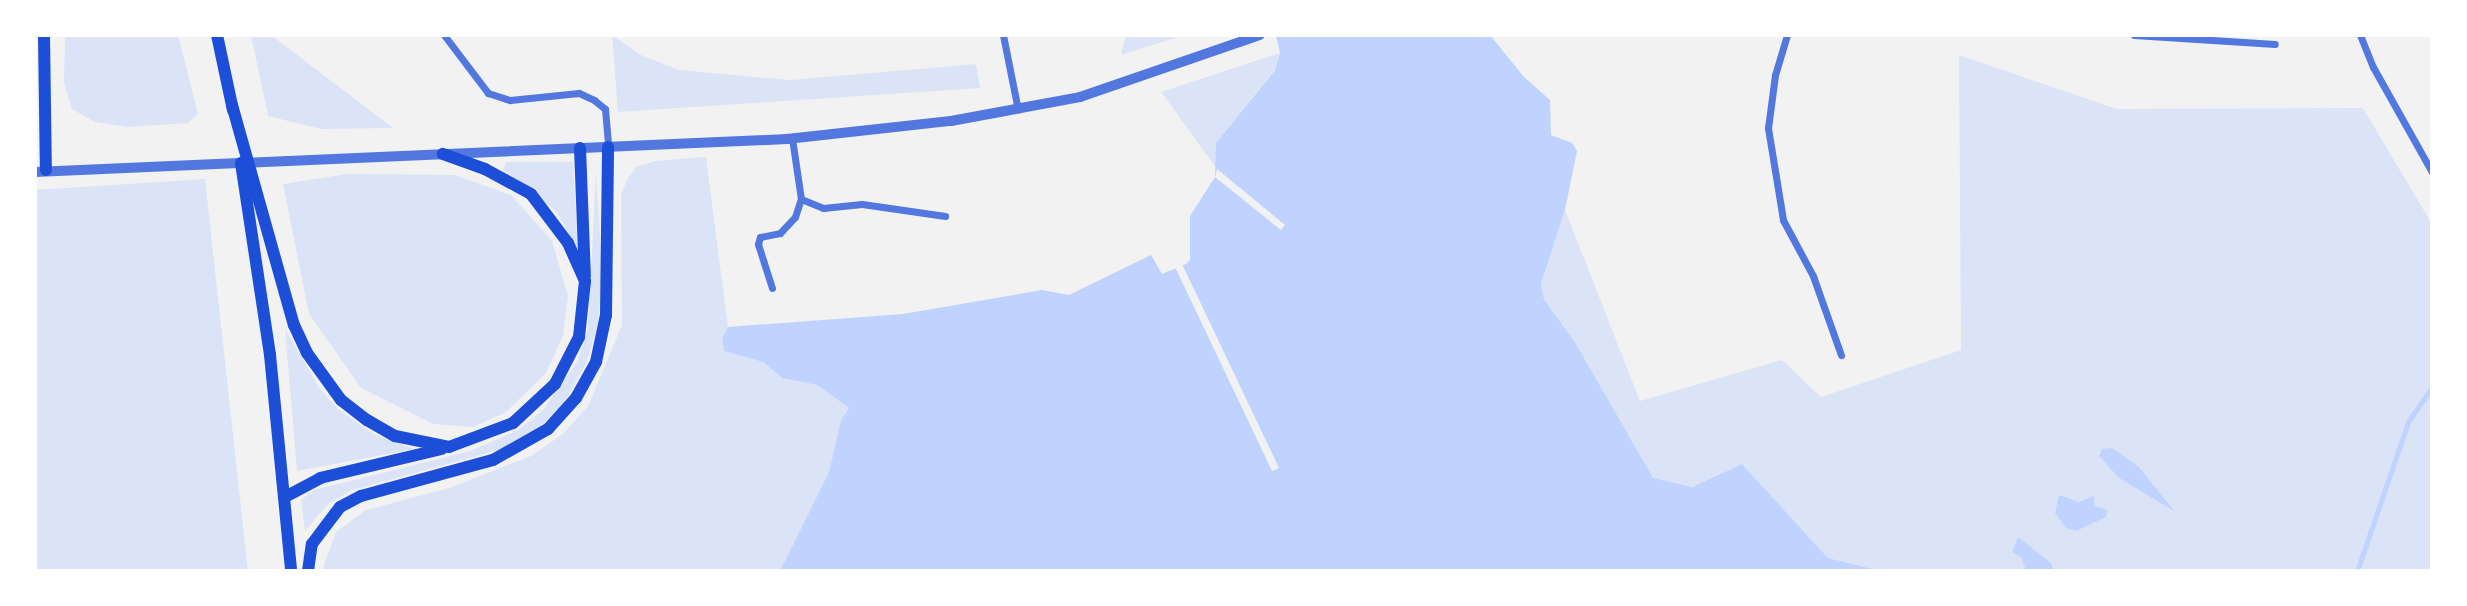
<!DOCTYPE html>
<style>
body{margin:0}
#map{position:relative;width:2467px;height:606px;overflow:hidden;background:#f2f2f2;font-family:Poppins,sans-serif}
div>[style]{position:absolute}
.green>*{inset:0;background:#dbe4f7}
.water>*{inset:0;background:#bfd3fe}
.pier>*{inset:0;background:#f2f2f2}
.stream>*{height:5px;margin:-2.5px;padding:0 2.5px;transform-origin:2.5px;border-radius:2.5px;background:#bfd3fe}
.minor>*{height:7px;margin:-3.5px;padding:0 3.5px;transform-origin:3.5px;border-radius:3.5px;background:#5277de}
.tertiary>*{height:10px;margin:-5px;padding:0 5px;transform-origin:5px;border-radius:5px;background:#5277de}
.secondary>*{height:12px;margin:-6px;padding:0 6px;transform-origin:6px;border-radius:6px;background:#1d4ed8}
span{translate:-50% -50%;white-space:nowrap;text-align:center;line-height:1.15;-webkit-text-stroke:6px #fff;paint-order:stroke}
.frame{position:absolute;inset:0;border:37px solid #fff;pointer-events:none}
</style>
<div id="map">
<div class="green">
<div style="clip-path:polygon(65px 35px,178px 35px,198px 114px,188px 123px,127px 127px,95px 122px,72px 109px,64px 83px)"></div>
<div style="clip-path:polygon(251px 35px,271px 35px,393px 128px,321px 129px,268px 116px)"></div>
<div style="clip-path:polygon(612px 35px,641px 55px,679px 70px,790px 80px,976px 64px,980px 88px,618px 112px)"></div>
<div style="clip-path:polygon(1126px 35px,1184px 35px,1121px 55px)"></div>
<div style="clip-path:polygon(1280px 53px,1275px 69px,1216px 143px,1217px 169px,1161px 92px)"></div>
<div style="clip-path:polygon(1959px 55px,2117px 109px,2363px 108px,2432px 224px,2432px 571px,1881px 571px,1828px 558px,1742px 464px,1692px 487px,1653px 479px,1576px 344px,1544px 299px,1541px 284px,1565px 210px,1640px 401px,1782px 360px,1821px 397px,1961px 350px)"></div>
<div style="clip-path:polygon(706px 157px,728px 327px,722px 338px,724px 351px,763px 362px,782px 378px,817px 385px,849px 408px,841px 420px,829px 472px,780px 571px,322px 571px,336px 532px,366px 510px,449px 488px,531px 456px,563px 434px,588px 406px,622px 325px,621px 195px,627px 180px,636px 167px,655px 161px)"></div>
<div style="clip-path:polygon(506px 162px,573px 162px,578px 250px,556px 211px,503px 170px)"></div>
<div style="clip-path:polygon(596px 172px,602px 269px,598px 323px,586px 364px,562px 406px,534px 432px,502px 449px,352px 490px,328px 504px,305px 531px,301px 500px,314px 490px,470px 451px,518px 430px,543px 410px,577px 362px,588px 329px)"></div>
<div style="clip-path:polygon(348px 174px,455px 175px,511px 195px,552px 241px,568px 296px,563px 336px,546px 373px,506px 412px,473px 427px,433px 424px,361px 388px,309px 314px,283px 184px)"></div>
<div style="clip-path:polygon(205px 179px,248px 571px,35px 571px,35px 190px)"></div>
<div style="clip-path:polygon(285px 329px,320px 389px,337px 408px,373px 434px,414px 449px,297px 471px)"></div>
</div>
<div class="water">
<div style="clip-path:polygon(1276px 35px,1490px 35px,1524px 77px,1550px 100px,1551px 135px,1572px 143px,1577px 151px,1565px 210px,1541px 284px,1544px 299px,1576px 344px,1653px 478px,1692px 487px,1742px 464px,1828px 558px,1881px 571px,780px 571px,829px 472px,841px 420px,849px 408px,817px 385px,782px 378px,763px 362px,724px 351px,722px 338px,728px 327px,903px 314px,1042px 290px,1069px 295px,1151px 255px,1162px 274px,1186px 264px,1190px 260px,1190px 216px,1215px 177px,1216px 143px,1275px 70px,1280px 53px)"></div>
<div style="clip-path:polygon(2112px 448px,2139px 467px,2174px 511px,2119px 478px,2099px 456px,2102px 449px)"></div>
<div style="clip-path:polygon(2059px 495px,2079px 502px,2094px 496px,2095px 506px,2108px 510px,2106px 517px,2076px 531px,2066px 528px,2055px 513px)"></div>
<div style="clip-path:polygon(2018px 537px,2051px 563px,2054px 571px,2026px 571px,2022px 558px,2012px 552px)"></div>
</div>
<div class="pier">
<div style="clip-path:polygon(1217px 169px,1285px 225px,1281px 230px,1215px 177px)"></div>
<div style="clip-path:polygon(1182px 264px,1279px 468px,1272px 471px,1175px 267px)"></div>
</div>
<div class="stream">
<div style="left:2357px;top:571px;width:157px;rotate:-71.1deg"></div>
<div style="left:2408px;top:422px;width:42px;rotate:-55.6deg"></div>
</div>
<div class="minor">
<div style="left:444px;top:35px;width:73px;rotate:52.8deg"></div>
<div style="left:488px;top:93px;width:23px;rotate:18deg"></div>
<div style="left:510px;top:100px;width:69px;rotate:-5.8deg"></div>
<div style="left:579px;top:93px;width:17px;rotate:25deg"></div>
<div style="left:594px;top:100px;width:14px;rotate:39deg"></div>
<div style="left:605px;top:109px;width:38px;rotate:85deg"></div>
<div style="left:1003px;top:35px;width:76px;rotate:78.7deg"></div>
<div style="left:1787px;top:35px;width:42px;rotate:106.7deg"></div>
<div style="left:1775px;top:75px;width:53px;rotate:97.5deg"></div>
<div style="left:1768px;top:128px;width:93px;rotate:80.7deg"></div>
<div style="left:1783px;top:220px;width:64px;rotate:61.8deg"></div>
<div style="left:1813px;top:276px;width:84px;rotate:70.5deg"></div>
<div style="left:2134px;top:35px;width:141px;rotate:3.7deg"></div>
<div style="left:2360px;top:35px;width:35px;rotate:68deg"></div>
<div style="left:2373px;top:67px;width:120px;rotate:60.7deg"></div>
<div style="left:801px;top:199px;width:24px;rotate:22deg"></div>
<div style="left:823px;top:208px;width:39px;rotate:-6deg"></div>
<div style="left:862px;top:204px;width:84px;rotate:8.2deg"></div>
<div style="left:772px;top:288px;width:46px;rotate:-107.7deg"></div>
<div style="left:758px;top:244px;width:7px;rotate:-74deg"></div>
<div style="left:760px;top:237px;width:20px;rotate:-11deg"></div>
<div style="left:780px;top:233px;width:22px;rotate:-47deg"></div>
<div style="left:795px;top:217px;width:19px;rotate:-72deg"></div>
<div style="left:801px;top:199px;width:62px;rotate:-98.4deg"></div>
</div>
<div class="tertiary">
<div style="left:35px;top:172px;width:753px;rotate:-2.51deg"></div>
<div style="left:787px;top:139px;width:165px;rotate:-6.3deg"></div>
<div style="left:951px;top:121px;width:131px;rotate:-10.5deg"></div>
<div style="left:1080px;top:97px;width:190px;rotate:-19deg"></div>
</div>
<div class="secondary">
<div style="left:44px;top:35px;width:135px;rotate:89.2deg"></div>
<div style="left:217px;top:35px;width:77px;rotate:78deg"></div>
<div style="left:232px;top:105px;width:229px;rotate:74.3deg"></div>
<div style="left:294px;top:325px;width:31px;rotate:65deg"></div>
<div style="left:307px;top:353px;width:58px;rotate:54.1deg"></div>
<div style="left:341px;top:400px;width:33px;rotate:38deg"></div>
<div style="left:367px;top:420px;width:32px;rotate:30deg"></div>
<div style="left:395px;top:436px;width:55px;rotate:11.5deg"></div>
<div style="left:449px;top:447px;width:68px;rotate:-20.6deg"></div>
<div style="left:513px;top:423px;width:57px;rotate:-42.9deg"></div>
<div style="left:555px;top:384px;width:53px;rotate:-62.9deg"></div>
<div style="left:579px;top:337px;width:56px;rotate:-83.9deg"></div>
<div style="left:585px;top:281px;width:42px;rotate:-114.1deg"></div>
<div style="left:568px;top:243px;width:61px;rotate:-127.1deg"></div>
<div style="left:531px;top:194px;width:52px;rotate:-151.5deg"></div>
<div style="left:485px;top:169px;width:45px;rotate:-160.3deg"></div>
<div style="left:580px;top:148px;width:128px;rotate:87.8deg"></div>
<div style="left:241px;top:163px;width:194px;rotate:81.4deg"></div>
<div style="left:270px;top:355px;width:217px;rotate:84.4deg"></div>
<div style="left:285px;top:497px;width:40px;rotate:-28deg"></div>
<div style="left:320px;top:478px;width:125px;rotate:-13.4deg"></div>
<div style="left:308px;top:571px;width:27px;rotate:-82deg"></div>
<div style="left:312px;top:544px;width:46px;rotate:-52.9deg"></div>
<div style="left:340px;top:507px;width:24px;rotate:-28deg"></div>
<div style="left:361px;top:496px;width:137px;rotate:-15.3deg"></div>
<div style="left:493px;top:460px;width:63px;rotate:-29.4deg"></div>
<div style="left:548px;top:429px;width:42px;rotate:-47.9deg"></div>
<div style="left:576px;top:398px;width:41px;rotate:-60.9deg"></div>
<div style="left:596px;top:362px;width:48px;rotate:-78deg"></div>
<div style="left:606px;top:315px;width:168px;rotate:-89.3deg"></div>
</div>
<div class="frame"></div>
</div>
